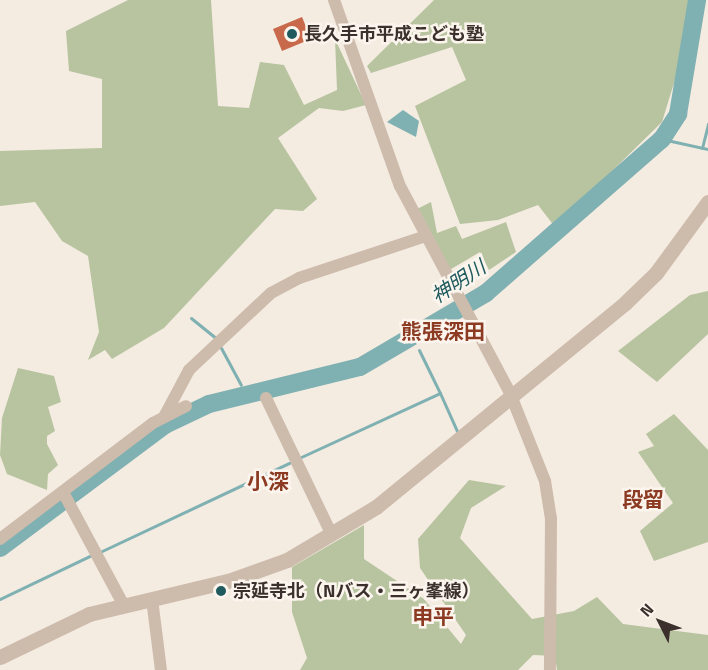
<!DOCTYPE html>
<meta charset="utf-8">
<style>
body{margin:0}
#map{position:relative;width:708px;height:670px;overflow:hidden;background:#f4ebe1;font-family:"Titillium Web","Noto Sans JP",sans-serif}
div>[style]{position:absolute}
.green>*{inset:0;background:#b8c4a0}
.water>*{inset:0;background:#7fb0b2}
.stream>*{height:3px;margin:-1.5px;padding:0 1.5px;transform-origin:1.5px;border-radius:1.5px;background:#7fb0b2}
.river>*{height:18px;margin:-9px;padding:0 9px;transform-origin:9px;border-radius:9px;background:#7fb0b2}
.building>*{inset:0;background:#c8694b}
.minor>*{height:12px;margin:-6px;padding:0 6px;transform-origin:6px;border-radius:6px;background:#cdbbac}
.tertiary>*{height:15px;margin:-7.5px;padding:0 7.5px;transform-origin:7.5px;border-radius:7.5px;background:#cdbbac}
.dots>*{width:16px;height:16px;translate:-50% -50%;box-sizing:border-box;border:3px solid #fbf5ee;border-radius:50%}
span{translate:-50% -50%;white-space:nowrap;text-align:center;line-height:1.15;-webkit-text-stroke:5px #fbf5ee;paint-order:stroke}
.poi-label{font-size:18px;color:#3b302b;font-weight:700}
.left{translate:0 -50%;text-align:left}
.water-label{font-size:20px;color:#1f5a5e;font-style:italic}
.quarter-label{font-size:21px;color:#8c3b22;font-weight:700}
.north{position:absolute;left:630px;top:592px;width:60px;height:60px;-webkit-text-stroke:4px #fbf5ee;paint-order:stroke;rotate:312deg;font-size:16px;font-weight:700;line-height:24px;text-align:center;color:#3b302b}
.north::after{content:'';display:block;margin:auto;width:21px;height:27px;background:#3b302b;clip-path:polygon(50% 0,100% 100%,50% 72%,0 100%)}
</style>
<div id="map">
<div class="green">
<div style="clip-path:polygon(128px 0,211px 0,218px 106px,249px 108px,260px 62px,284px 65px,304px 105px,337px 90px,335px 39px,366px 105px,343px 111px,319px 108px,278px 138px,317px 199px,303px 211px,275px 209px,164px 328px,112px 359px,105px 350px,88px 360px,99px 332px,88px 256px,62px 241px,35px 202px,0 206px,0 151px,102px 148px,102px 79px,69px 71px,66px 31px)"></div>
<div style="clip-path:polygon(434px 0,690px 0,678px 70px,662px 122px,555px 227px,538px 205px,498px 220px,460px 224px,415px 106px,466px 80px,452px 47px,371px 73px,367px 66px)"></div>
<div style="clip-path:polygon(431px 202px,437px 233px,456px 226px,462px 239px,506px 222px,516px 252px,489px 270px,480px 252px,446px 272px,413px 211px)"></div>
<div style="clip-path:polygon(708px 291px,708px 334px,657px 382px,618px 351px,690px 295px)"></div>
<div style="clip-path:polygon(18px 368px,54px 376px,61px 402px,48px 407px,55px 431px,47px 436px,47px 444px,58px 465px,48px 474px,47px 490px,7px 474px,0 455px,2px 418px)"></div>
<div style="clip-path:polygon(674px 414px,708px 450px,708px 542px,654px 561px,640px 531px,673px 503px,638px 452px,654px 446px,646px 434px)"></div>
<div style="clip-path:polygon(469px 480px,506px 486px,471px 508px,460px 538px,532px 619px,574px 611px,597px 597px,623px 624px,708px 635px,708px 670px,557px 670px,555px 656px,533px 655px,518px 670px,300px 670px,307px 658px,292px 612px,292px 567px,364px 525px,364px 559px,424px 599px,461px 644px,466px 635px,420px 568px,418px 539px)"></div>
</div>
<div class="water">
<div style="clip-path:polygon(403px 110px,419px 121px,416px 137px,387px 122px)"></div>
</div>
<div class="stream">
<div style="left:662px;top:139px;width:47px;rotate:12.3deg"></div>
<div style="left:702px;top:148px;width:25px;rotate:-76deg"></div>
<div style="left:191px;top:318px;width:35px;rotate:39deg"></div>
<div style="left:220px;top:346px;width:44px;rotate:61.7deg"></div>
<div style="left:419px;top:350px;width:48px;rotate:64deg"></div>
<div style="left:299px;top:458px;width:155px;rotate:-24.7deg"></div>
<div style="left:440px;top:393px;width:42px;rotate:65.9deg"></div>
<div style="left:102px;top:551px;width:207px;rotate:-25.2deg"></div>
<div style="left:0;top:599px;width:102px;rotate:-25.6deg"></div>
</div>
<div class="river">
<div style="left:0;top:548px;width:206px;rotate:-36.7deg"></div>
<div style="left:165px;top:425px;width:49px;rotate:-25.5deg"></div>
<div style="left:209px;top:404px;width:155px;rotate:-13.8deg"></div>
<div style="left:360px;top:367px;width:146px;rotate:-30.4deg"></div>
<div style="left:486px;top:293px;width:234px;rotate:-41.2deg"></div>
<div style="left:662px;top:139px;width:30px;rotate:-57deg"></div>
<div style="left:678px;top:114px;width:116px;rotate:-80.5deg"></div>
</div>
<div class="building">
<div style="clip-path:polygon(302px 17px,311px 39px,282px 51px,273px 29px)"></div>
</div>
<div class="minor">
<div style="left:334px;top:0;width:197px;rotate:70.5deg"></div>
<div style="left:400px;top:186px;width:234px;rotate:62deg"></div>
<div style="left:510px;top:393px;width:95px;rotate:68.3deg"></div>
<div style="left:545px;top:481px;width:37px;rotate:81deg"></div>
<div style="left:551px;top:518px;width:152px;rotate:90.4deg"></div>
<div style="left:266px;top:398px;width:152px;rotate:64.3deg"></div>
<div style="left:164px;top:417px;width:53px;rotate:-62deg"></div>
<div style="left:189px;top:370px;width:112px;rotate:-43.2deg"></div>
<div style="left:271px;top:293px;width:32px;rotate:-28deg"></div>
<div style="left:299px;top:278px;width:134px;rotate:-18.3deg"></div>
<div style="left:63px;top:492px;width:127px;rotate:61.8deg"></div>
<div style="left:0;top:539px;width:192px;rotate:-37.2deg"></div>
<div style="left:153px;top:423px;width:37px;rotate:-27deg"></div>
<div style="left:152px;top:599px;width:72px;rotate:82.8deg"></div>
</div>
<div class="tertiary">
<div style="left:0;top:657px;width:99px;rotate:-25.8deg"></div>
<div style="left:89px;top:614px;width:143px;rotate:-13.4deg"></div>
<div style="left:228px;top:581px;width:63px;rotate:-19.6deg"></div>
<div style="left:287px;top:560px;width:104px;rotate:-30.8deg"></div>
<div style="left:376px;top:507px;width:322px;rotate:-39.3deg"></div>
<div style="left:625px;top:303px;width:43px;rotate:-44.1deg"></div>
<div style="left:656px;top:273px;width:88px;rotate:-53.8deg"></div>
</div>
<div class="dots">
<div style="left:292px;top:34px;background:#1f5a5e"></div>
<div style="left:221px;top:591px;background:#1f5a5e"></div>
</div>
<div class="poi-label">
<span class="left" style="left:304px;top:34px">長久手市平成こども塾</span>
<span class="left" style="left:233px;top:591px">宗延寺北（Nバス・三ヶ峯線）</span>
</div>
<div class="water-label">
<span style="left:458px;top:281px;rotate:-33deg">神明川</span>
</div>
<div class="quarter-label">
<span style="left:443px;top:331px">熊張深田</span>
<span style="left:268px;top:481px">小深</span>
<span style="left:643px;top:499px">段留</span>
<span style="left:433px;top:616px">申平</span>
</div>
<div class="north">N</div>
</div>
